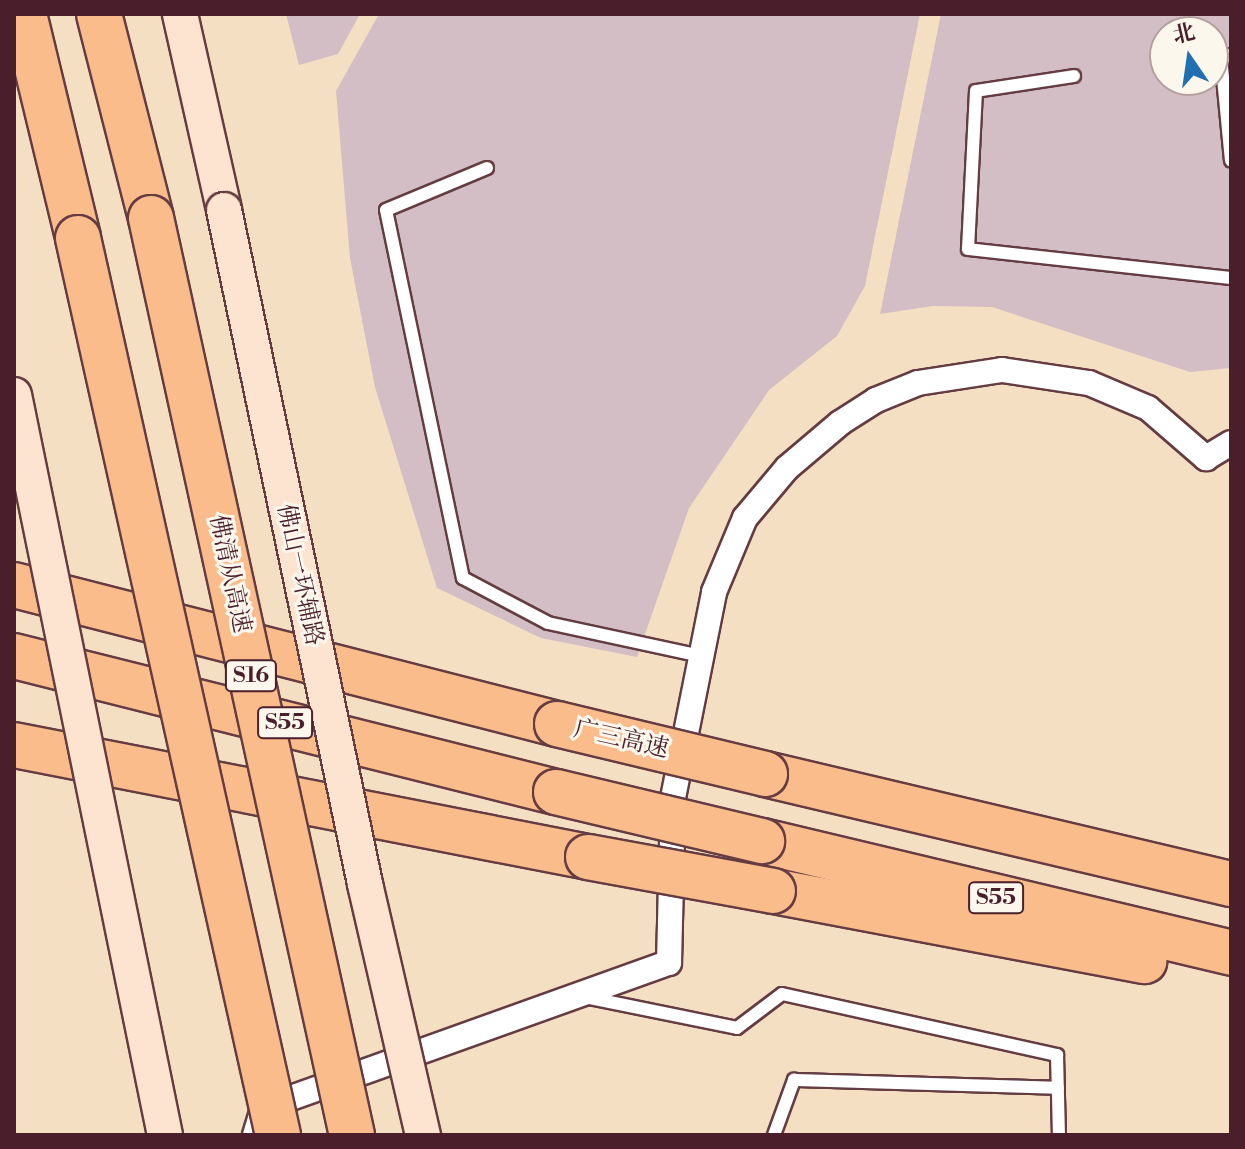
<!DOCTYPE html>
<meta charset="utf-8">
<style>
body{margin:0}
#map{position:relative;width:1245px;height:1149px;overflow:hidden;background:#f4dfc3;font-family:"Libre Bodoni","Noto Serif SC",serif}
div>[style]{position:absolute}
.industrial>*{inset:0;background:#d2bec4}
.roads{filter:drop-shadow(2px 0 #643c42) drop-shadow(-2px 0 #643c42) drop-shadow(0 2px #643c42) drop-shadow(0 -2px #643c42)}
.lane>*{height:12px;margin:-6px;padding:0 6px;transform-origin:6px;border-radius:6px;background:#fff}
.street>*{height:24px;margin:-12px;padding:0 12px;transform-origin:12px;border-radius:12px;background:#fff}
.secondary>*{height:34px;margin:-17px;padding:0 17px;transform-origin:17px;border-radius:17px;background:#fde4d1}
.highway>*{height:44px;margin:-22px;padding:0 22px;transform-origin:22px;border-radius:22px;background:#fabc8b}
.bridges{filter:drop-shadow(2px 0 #643c42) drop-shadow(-2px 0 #643c42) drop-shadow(0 2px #643c42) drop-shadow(0 -2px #643c42)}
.secondary-bridge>*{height:34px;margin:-17px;padding:0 17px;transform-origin:17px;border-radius:17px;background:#fde4d1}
.highway-bridge>*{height:44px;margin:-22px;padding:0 22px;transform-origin:22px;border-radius:22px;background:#fabc8b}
span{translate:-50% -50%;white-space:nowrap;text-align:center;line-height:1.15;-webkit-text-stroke:6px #fbf7ec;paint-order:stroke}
.shield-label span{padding:2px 6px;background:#fbf7ec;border:2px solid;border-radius:6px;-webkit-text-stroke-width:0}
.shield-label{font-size:22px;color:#4a1f2b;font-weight:700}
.street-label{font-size:24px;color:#4a1f2b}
.frame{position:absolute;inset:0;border:16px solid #4a1f2b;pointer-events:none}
.north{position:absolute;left:1149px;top:16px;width:80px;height:80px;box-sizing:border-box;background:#fbf7ec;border:2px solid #b4a19f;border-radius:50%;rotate:347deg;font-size:22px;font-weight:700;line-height:32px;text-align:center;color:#4a1f2b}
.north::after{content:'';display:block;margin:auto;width:28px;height:36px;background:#1f6fb2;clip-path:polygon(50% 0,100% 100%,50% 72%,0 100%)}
</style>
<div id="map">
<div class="industrial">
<div style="clip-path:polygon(286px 14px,360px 14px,338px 54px,299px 65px)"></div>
<div style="clip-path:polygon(379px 14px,920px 14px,865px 286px,837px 336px,769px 390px,689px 508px,637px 657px,541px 638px,437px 588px,375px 387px,350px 258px,336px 91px)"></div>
<div style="clip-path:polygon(evenodd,941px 14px,1231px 14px,1231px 368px,1190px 372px,992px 307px,933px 306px,880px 314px,941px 14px,1165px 32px,1213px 32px,1213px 80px,1165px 80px,1165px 32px)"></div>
</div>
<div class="roads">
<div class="lane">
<div style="left:1231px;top:55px;width:10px;rotate:169deg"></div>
<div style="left:1221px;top:57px;width:104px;rotate:84.5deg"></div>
<div style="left:1074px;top:76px;width:99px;rotate:171.3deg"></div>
<div style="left:976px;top:91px;width:158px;rotate:92.9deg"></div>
<div style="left:968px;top:249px;width:265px;rotate:6.3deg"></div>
<div style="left:487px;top:168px;width:109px;rotate:157.4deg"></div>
<div style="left:386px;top:210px;width:376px;rotate:78.2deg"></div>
<div style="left:463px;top:578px;width:96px;rotate:27.9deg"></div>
<div style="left:548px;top:623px;width:157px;rotate:12.2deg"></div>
<div style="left:585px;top:997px;width:155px;rotate:11.5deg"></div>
<div style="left:737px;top:1028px;width:56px;rotate:-37.1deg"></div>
<div style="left:782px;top:994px;width:282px;rotate:12.5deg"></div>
<div style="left:1057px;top:1055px;width:80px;rotate:88.6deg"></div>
<div style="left:774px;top:1135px;width:59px;rotate:-70deg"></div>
<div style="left:794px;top:1080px;width:264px;rotate:1.7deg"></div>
</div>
<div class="street">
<div style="left:255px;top:1135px;width:28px;rotate:-73deg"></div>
<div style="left:263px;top:1108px;width:431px;rotate:-19.7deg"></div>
<div style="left:669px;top:963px;width:165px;rotate:-88.6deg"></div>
<div style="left:673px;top:798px;width:210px;rotate:-78.7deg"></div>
<div style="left:714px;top:592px;width:80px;rotate:-67.3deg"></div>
<div style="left:745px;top:518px;width:65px;rotate:-50deg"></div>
<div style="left:787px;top:468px;width:70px;rotate:-40.3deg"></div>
<div style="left:840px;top:423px;width:43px;rotate:-32.6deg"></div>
<div style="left:876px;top:400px;width:45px;rotate:-22deg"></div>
<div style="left:918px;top:383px;width:85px;rotate:-8.8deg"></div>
<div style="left:1002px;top:370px;width:88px;rotate:8.5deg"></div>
<div style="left:1089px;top:383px;width:64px;rotate:23deg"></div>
<div style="left:1148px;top:408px;width:77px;rotate:40.8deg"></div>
<div style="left:1206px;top:458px;width:29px;rotate:-31deg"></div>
</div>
<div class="secondary">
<div style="left:180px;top:14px;width:201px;rotate:77.3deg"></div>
</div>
<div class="highway">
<div style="left:24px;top:14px;width:230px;rotate:76.4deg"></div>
<div style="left:99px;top:14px;width:211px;rotate:75.7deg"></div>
<div style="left:14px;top:585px;width:561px;rotate:14.36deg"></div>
<div style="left:14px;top:656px;width:559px;rotate:14.09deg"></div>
<div style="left:14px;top:745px;width:585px;rotate:11.04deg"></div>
<div style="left:765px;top:774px;width:479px;rotate:13.3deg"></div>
<div style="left:762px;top:841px;width:482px;rotate:13.4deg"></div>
<div style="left:773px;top:891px;width:378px;rotate:10.7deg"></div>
</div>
</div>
<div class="bridges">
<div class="secondary-bridge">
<div style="left:224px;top:210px;width:689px;rotate:78.18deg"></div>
<div style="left:365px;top:884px;width:258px;rotate:77deg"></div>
<div style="left:14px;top:395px;width:755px;rotate:78.47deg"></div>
</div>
<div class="highway-bridge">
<div style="left:151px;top:218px;width:939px;rotate:77.64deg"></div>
<div style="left:78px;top:238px;width:919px;rotate:77.43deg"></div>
<div style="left:557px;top:724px;width:214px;rotate:13.5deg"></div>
<div style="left:556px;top:792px;width:212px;rotate:13.4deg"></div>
<div style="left:588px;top:857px;width:188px;rotate:10.4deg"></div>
</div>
</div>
<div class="shield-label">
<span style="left:251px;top:676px">S16</span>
<span style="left:285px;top:723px">S55</span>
<span style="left:996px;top:898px">S55</span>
</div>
<div class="street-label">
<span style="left:229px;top:574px;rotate:78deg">佛清从高速</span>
<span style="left:299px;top:575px;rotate:78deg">佛山一环辅路</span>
<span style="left:621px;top:740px;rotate:13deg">广三高速</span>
</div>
<div class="frame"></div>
<div class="north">北</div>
</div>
